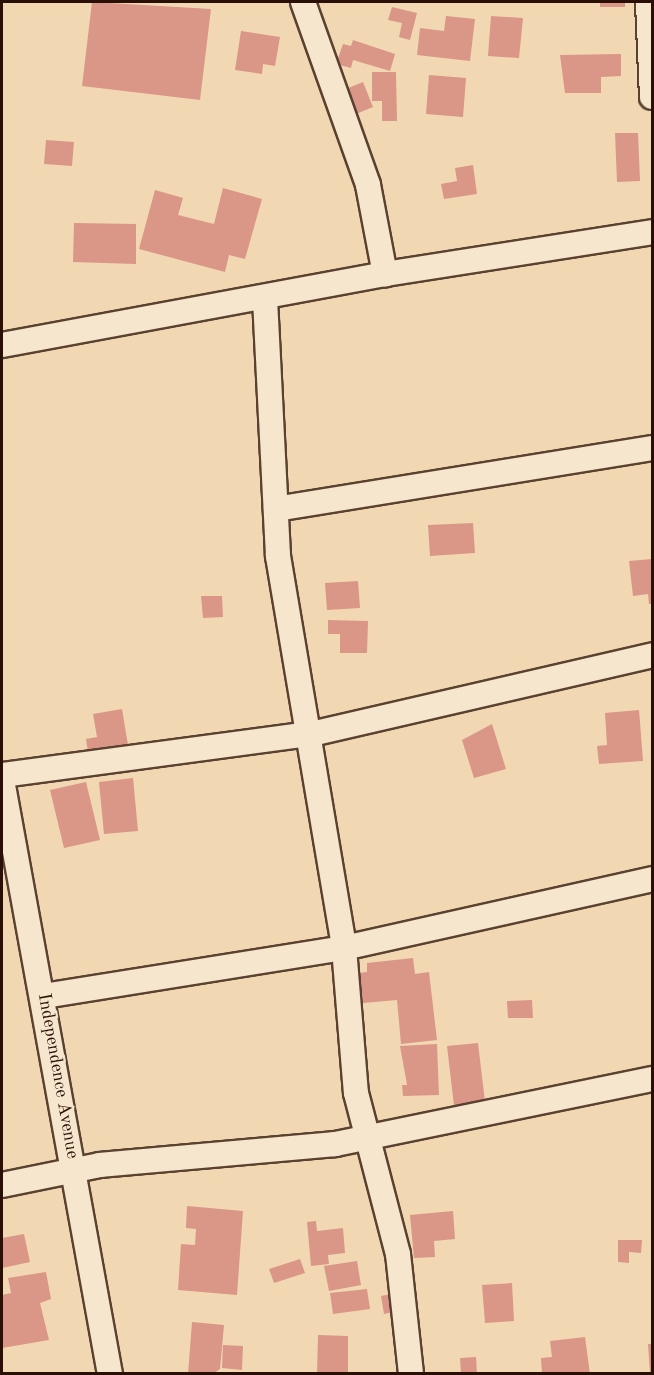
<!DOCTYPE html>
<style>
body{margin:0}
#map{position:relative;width:654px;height:1375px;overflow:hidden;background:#f1d8b3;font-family:"Old Standard TT",serif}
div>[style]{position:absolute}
.building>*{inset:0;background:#da9687}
.roads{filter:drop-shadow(2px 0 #5b4130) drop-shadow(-2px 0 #5b4130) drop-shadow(0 2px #5b4130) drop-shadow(0 -2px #5b4130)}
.minor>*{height:24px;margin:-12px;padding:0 12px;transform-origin:12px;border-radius:12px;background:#f6e6ce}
span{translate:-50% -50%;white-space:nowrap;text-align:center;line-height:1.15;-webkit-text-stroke:4.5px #f6e6ce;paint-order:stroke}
.street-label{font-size:18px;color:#290f05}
.frame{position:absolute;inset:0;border:3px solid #290f05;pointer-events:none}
</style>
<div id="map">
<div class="building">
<div style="clip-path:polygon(92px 2px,211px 9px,200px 100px,82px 86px)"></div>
<div style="clip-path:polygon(600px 2px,625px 2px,625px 7px,600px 7px)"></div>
<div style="clip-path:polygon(392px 7px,417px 13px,410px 40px,399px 37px,402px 23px,388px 20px)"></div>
<div style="clip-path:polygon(446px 16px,475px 19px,470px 61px,417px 55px,420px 28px,444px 31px)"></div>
<div style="clip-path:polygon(491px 16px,523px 18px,519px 58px,488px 56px)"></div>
<div style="clip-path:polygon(241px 31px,280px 37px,275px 66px,263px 64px,262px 74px,235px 70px)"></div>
<div style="clip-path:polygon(353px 40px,395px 54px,390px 71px,353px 60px,351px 68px,336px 64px,343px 44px,351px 46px)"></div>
<div style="clip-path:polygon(621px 54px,621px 76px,601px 77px,601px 93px,565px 93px,560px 55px)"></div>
<div style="clip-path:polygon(372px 72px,396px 72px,397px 121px,382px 121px,382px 101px,372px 101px)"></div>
<div style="clip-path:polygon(429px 75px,466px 78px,463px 117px,426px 114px)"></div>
<div style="clip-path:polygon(363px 82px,373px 107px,351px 116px,341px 91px)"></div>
<div style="clip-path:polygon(615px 133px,638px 133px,640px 181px,617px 182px)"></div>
<div style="clip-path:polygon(46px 140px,74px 142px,72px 166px,44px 164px)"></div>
<div style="clip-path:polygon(473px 165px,477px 194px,444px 199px,441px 184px,457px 181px,455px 168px)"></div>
<div style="clip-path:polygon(223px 188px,262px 199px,245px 259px,229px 255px,225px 272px,139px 249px,155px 190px,183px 198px,178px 215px,214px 224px)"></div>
<div style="clip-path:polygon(74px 223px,136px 224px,136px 264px,73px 262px)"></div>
<div style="clip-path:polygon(473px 523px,475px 553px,430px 556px,428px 525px)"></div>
<div style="clip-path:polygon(652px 559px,652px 604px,649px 604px,648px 594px,633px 596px,629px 561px)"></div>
<div style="clip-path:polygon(358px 581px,360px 608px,327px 610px,325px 583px)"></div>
<div style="clip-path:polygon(201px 596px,222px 596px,223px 617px,203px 618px)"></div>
<div style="clip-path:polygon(328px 620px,368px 621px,367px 653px,340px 653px,340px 634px,328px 634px)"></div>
<div style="clip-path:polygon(122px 709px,128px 745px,88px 752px,86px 739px,97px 737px,93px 714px)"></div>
<div style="clip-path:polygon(639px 710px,643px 761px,599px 764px,597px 746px,607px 745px,605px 713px)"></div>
<div style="clip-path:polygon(492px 724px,506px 769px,474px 778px,462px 740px)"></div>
<div style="clip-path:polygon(133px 778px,138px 831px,104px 834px,99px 782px)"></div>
<div style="clip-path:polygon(86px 782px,100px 840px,64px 848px,50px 790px)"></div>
<div style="clip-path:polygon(413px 958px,415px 974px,429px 972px,437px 1040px,401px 1044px,397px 1000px,363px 1003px,359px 973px,367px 972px,367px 963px)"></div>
<div style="clip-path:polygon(532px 1000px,533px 1018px,508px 1018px,507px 1001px)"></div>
<div style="clip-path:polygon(478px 1043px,485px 1102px,454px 1106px,447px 1046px)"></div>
<div style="clip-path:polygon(437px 1044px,439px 1095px,403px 1096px,402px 1085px,407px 1085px,400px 1046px)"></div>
<div style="clip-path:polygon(187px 1206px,243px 1211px,237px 1295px,178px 1290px,181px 1244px,195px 1245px,196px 1229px,186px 1228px)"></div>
<div style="clip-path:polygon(453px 1211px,455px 1239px,434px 1241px,435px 1257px,414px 1258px,410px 1215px)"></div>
<div style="clip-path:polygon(316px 1221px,317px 1231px,343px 1228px,345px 1253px,328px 1255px,329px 1264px,311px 1266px,307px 1222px)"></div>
<div style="clip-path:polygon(24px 1234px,30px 1262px,2px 1268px,2px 1238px)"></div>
<div style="clip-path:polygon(618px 1240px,642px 1240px,641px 1253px,629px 1252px,629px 1263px,618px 1262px)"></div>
<div style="clip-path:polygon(300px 1259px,305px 1273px,274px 1283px,269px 1269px)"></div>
<div style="clip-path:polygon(357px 1261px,361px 1285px,329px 1291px,324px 1266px)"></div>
<div style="clip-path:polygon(46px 1272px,51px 1299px,40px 1303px,49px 1340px,2px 1348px,2px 1295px,11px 1293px,8px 1278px)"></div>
<div style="clip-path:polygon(512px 1283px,514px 1321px,485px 1323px,482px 1285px)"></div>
<div style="clip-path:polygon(367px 1289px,370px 1309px,333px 1314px,330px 1293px)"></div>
<div style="clip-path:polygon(391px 1294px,394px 1312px,384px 1314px,381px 1296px)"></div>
<div style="clip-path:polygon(192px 1322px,224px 1325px,220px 1369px,213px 1374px,188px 1374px)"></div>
<div style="clip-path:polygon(318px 1335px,348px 1336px,348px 1374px,317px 1374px)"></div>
<div style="clip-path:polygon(585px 1337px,590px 1374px,542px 1374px,541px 1358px,552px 1357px,550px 1341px)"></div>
<div style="clip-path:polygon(648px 1344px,652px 1344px,652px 1374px,650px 1374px)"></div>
<div style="clip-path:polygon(223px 1345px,243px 1346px,242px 1370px,222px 1368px)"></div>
<div style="clip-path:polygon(476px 1357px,477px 1374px,461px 1374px,460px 1358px)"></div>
</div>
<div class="roads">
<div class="minor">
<div style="left:303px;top:2px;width:194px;rotate:70.4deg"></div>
<div style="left:368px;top:185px;width:91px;rotate:79.2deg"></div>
<div style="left:648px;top:2px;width:95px;rotate:87.6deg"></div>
<div style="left:265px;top:299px;width:257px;rotate:87.1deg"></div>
<div style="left:278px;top:556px;width:398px;rotate:80.4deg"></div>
<div style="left:344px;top:948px;width:145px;rotate:85.3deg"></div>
<div style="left:356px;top:1093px;width:166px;rotate:75.4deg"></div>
<div style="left:398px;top:1254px;width:121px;rotate:83.8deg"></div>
<div style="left:2px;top:345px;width:390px;rotate:-10.5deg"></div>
<div style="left:385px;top:274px;width:270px;rotate:-8.9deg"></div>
<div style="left:276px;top:509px;width:381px;rotate:-9.2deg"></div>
<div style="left:2px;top:775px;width:312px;rotate:-7.6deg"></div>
<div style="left:311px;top:734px;width:350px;rotate:-13deg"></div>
<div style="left:2px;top:780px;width:604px;rotate:79.7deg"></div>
<div style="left:44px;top:996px;width:304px;rotate:-9.1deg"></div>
<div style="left:344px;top:948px;width:316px;rotate:-12.6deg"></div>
<div style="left:2px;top:1185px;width:100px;rotate:-11.5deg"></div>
<div style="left:100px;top:1165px;width:236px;rotate:-5.1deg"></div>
<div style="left:335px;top:1144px;width:324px;rotate:-11.6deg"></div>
</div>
</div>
<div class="street-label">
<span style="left:58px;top:1076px;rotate:80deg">Independence Avenue</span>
</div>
<div class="frame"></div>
</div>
